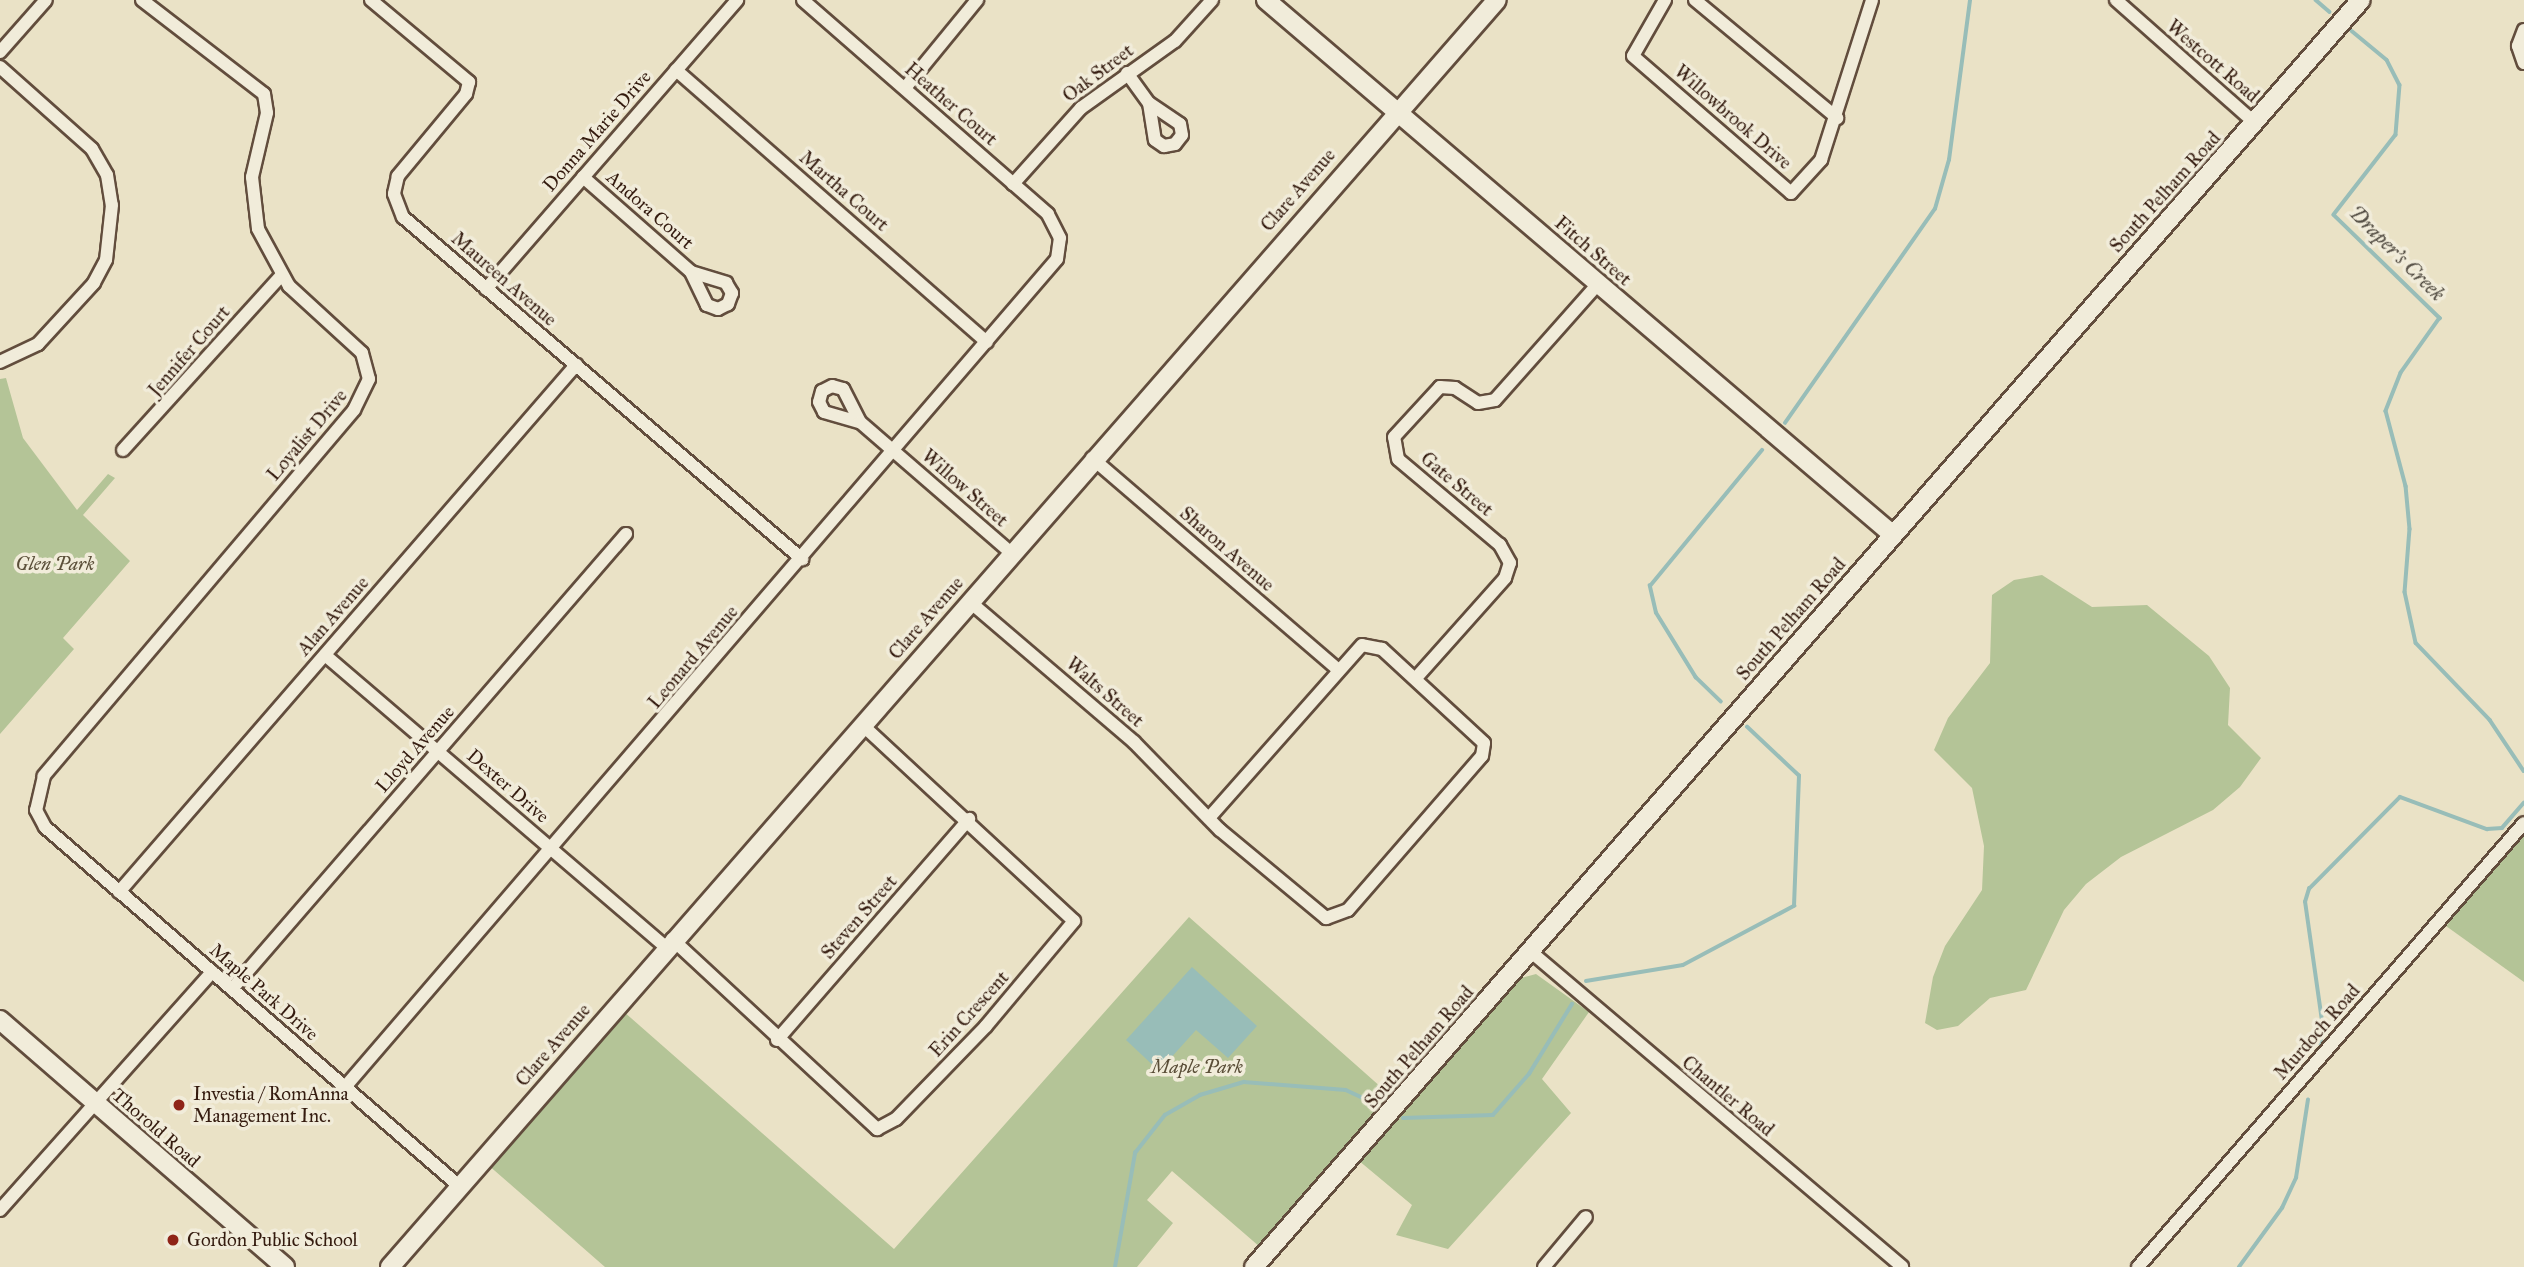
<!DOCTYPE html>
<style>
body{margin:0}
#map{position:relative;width:2524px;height:1267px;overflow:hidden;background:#eae2c6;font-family:"IM FELL Great Primer",serif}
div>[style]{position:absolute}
.green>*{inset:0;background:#b4c497}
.water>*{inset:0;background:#98bdb8}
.stream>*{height:3.5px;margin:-1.75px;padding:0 1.75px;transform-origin:1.75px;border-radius:1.75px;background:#98bdb8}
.roads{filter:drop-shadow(2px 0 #624d3d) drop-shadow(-2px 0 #624d3d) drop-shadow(0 2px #624d3d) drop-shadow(0 -2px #624d3d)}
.street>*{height:12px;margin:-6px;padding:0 6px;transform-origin:6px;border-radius:6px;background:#f1ecda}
.secondary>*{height:18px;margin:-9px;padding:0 9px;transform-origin:9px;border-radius:9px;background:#f1ecda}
.dots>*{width:19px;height:19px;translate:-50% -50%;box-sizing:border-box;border:4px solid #f1ecda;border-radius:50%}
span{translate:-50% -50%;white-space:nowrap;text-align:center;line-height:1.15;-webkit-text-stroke:7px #f1ecda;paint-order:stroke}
.street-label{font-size:19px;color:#341b0f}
.park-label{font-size:19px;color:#5a4e38;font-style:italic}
.poi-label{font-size:19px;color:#341b0f}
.left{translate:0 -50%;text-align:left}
.water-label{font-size:21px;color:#524c42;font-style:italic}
</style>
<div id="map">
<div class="green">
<div style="clip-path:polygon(6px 378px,23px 438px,77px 510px,108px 474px,115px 478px,83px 515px,130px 561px,63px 638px,74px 649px,0 734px,0 379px)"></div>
<div style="clip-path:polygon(2042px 575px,2092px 607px,2147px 605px,2209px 656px,2230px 688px,2228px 725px,2261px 758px,2240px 787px,2213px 810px,2121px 857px,2086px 884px,2064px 910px,2026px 990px,1990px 998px,1958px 1026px,1937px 1030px,1925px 1023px,1933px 977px,1945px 946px,1982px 890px,1984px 846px,1972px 788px,1934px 750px,1948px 718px,1990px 663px,1992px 595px,2014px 580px)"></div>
<div style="clip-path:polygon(2524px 834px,2524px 982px,2446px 926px)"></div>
<div style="clip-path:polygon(1189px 917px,1391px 1096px,1260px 1247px,1172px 1171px,1147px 1200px,1173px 1223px,1137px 1267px,605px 1267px,487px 1164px,623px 1011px,894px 1249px)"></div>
<div style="clip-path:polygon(1536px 974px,1589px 1012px,1542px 1079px,1571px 1113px,1448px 1249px,1396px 1235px,1412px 1205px,1358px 1160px,1518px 979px)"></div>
</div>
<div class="water">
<div style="clip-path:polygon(1192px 967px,1257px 1026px,1228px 1058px,1196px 1030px,1159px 1071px,1126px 1040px)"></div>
</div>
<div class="stream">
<div style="left:2316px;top:0;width:18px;rotate:41deg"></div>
<div style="left:2352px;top:31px;width:45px;rotate:39.6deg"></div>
<div style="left:2387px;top:60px;width:28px;rotate:63deg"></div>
<div style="left:2400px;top:85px;width:50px;rotate:94.6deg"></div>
<div style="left:2396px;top:135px;width:101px;rotate:127.8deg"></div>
<div style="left:2334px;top:215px;width:148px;rotate:44.2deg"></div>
<div style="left:2440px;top:318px;width:67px;rotate:125.3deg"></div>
<div style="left:2401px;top:373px;width:41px;rotate:111.5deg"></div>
<div style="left:2386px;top:411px;width:78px;rotate:75.1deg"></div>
<div style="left:2406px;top:486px;width:43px;rotate:84.7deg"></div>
<div style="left:2410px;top:529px;width:63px;rotate:94.5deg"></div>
<div style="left:2405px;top:592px;width:52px;rotate:77.8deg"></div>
<div style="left:2416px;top:643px;width:107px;rotate:46.1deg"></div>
<div style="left:2490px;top:720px;width:61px;rotate:56.3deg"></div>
<div style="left:1785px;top:423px;width:261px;rotate:-55deg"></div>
<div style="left:1935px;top:209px;width:51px;rotate:-74.1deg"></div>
<div style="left:1949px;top:160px;width:161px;rotate:-82.5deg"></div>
<div style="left:1721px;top:702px;width:35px;rotate:-136deg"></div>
<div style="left:1696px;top:678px;width:76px;rotate:-121.6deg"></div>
<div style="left:1656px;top:613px;width:28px;rotate:-103deg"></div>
<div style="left:1650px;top:586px;width:176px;rotate:-50.5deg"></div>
<div style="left:1586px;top:981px;width:98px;rotate:-9.4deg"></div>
<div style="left:1683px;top:965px;width:126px;rotate:-28deg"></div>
<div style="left:1794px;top:906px;width:130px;rotate:-87.8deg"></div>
<div style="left:1799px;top:776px;width:71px;rotate:-136.7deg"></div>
<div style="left:2320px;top:1044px;width:16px;rotate:-79deg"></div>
<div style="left:2323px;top:1028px;width:127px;rotate:-98.1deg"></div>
<div style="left:2305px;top:902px;width:14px;rotate:-73deg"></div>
<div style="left:2309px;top:889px;width:129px;rotate:-45.3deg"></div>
<div style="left:2400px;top:797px;width:93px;rotate:20.2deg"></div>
<div style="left:2487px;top:829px;width:15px;rotate:-4deg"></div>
<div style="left:2502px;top:828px;width:33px;rotate:-49deg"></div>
<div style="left:1403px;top:1118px;width:90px;rotate:-1.9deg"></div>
<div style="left:1493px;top:1115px;width:55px;rotate:-48.7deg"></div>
<div style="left:1529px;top:1074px;width:82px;rotate:-58.4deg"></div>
<div style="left:1115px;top:1267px;width:116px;rotate:-80deg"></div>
<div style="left:1135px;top:1153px;width:48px;rotate:-51.7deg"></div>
<div style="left:1165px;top:1115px;width:40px;rotate:-29.7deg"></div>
<div style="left:1200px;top:1095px;width:46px;rotate:-16.5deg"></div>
<div style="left:1244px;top:1082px;width:102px;rotate:4.5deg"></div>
<div style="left:1346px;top:1090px;width:33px;rotate:25deg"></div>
<div style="left:2239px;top:1267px;width:73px;rotate:-53.9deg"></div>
<div style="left:2282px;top:1208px;width:33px;rotate:-65deg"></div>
<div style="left:2296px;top:1178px;width:79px;rotate:-81.3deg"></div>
</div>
<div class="roads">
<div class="street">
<div style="left:142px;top:0;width:154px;rotate:37.6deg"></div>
<div style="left:264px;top:94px;width:19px;rotate:81deg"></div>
<div style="left:267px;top:113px;width:66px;rotate:103.2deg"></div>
<div style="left:252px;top:177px;width:52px;rotate:83.4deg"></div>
<div style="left:258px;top:229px;width:65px;rotate:61.5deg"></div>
<div style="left:289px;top:286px;width:99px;rotate:42.5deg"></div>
<div style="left:362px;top:353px;width:27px;rotate:75deg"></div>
<div style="left:369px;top:379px;width:34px;rotate:116deg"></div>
<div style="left:354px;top:410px;width:480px;rotate:130.3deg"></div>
<div style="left:44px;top:776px;width:35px;rotate:103deg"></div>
<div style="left:36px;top:810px;width:19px;rotate:62deg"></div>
<div style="left:45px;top:827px;width:547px;rotate:40.92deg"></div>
<div style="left:371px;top:0;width:128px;rotate:39.9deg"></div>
<div style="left:469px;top:82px;width:12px;rotate:104deg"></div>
<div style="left:466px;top:94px;width:107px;rotate:129.7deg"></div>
<div style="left:398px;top:176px;width:18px;rotate:103deg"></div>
<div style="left:394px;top:194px;width:25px;rotate:69deg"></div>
<div style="left:403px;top:217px;width:526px;rotate:40.6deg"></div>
<div style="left:1665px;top:0;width:64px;rotate:119.7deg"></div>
<div style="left:1633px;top:56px;width:209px;rotate:40.9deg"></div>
<div style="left:1791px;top:193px;width:45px;rotate:-47.7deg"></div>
<div style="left:1821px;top:160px;width:168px;rotate:-72.3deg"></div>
<div style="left:1695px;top:0;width:185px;rotate:39.7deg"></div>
<div style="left:2116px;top:0;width:186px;rotate:41.5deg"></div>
<div style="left:2524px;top:30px;width:17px;rotate:111deg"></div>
<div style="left:2518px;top:46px;width:18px;rotate:71deg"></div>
<div style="left:0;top:52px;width:69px;rotate:-48.5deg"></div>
<div style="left:0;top:67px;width:123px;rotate:41.7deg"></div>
<div style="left:92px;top:149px;width:30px;rotate:60deg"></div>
<div style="left:107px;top:175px;width:30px;rotate:81deg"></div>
<div style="left:112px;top:205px;width:55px;rotate:96.2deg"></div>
<div style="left:106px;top:260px;width:26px;rotate:118deg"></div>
<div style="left:94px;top:283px;width:83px;rotate:132.6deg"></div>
<div style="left:38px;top:344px;width:42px;rotate:154.7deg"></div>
<div style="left:676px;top:70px;width:413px;rotate:41.2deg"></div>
<div style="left:1127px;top:73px;width:37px;rotate:54deg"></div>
<div style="left:1149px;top:103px;width:37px;rotate:81deg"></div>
<div style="left:1155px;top:140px;width:11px;rotate:34deg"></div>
<div style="left:1164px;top:146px;width:11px;rotate:-10deg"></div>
<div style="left:1175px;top:144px;width:11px;rotate:-52deg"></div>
<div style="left:1182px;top:135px;width:11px;rotate:-100deg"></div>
<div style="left:1180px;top:124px;width:37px;rotate:-146deg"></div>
<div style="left:905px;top:88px;width:114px;rotate:-50.7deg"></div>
<div style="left:583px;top:177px;width:144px;rotate:41.3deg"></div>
<div style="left:691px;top:272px;width:37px;rotate:17deg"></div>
<div style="left:726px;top:283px;width:12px;rotate:59deg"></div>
<div style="left:732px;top:293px;width:12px;rotate:110deg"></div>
<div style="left:728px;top:304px;width:11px;rotate:153deg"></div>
<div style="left:718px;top:309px;width:12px;rotate:-160deg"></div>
<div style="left:707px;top:305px;width:37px;rotate:-116deg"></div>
<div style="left:1013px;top:184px;width:102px;rotate:-48.2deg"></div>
<div style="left:1081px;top:108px;width:115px;rotate:-35.5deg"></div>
<div style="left:1175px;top:41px;width:55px;rotate:-47.9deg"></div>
<div style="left:486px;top:289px;width:383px;rotate:-49deg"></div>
<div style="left:860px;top:422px;width:37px;rotate:-117deg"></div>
<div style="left:843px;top:389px;width:11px;rotate:-165deg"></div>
<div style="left:832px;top:386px;width:11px;rotate:153deg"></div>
<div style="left:822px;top:391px;width:11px;rotate:105deg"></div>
<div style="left:819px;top:402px;width:11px;rotate:63deg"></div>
<div style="left:824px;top:412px;width:37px;rotate:16deg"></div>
<div style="left:860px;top:422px;width:198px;rotate:40.9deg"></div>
<div style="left:123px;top:450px;width:235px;rotate:-47.8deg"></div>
<div style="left:1092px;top:458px;width:323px;rotate:40.7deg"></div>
<div style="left:969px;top:601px;width:217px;rotate:40.5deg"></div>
<div style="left:1134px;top:742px;width:123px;rotate:45.7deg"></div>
<div style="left:1220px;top:830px;width:138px;rotate:39.7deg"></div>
<div style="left:1326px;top:918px;width:23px;rotate:-20deg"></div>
<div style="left:1348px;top:910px;width:204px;rotate:-49deg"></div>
<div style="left:1482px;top:756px;width:13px;rotate:-81deg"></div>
<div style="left:1484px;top:743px;width:139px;rotate:-137.3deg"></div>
<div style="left:1382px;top:649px;width:20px;rotate:-169deg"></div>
<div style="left:1362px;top:645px;width:231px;rotate:131.5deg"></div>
<div style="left:325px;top:655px;width:449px;rotate:40.6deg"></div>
<div style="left:1416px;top:678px;width:134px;rotate:-48.3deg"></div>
<div style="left:1505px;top:578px;width:16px;rotate:-72deg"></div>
<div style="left:1510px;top:563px;width:21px;rotate:-119deg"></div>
<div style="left:1500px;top:545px;width:133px;rotate:-139.9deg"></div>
<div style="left:1398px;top:459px;width:22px;rotate:-100deg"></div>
<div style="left:1394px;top:437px;width:68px;rotate:-47.4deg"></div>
<div style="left:1440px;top:387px;width:15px;rotate:4deg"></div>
<div style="left:1455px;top:388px;width:27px;rotate:33deg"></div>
<div style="left:1478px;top:403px;width:17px;rotate:-10deg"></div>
<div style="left:1495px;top:400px;width:155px;rotate:-48.4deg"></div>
<div style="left:119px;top:892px;width:698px;rotate:-49.07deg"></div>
<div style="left:672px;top:939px;width:280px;rotate:42.8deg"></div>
<div style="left:877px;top:1129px;width:21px;rotate:-28deg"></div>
<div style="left:896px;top:1119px;width:129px;rotate:-45.9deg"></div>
<div style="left:986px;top:1026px;width:137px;rotate:-50deg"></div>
<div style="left:1074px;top:921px;width:290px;rotate:-137.2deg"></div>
<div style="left:1530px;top:951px;width:488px;rotate:40.3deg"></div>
<div style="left:232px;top:989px;width:602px;rotate:-49.11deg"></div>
<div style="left:777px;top:1040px;width:293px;rotate:-49deg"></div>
<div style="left:345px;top:1087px;width:1092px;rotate:-49.31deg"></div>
<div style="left:1057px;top:259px;width:21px;rotate:-82deg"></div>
<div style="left:1060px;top:238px;width:27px;rotate:-117deg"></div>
<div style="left:1048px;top:214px;width:325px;rotate:-138.9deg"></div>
<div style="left:0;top:1210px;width:319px;rotate:-48.3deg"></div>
<div style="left:1544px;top:1267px;width:65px;rotate:-50deg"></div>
<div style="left:2138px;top:1267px;width:588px;rotate:-49deg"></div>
</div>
<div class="secondary">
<div style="left:1266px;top:0;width:823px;rotate:40.47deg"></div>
<div style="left:0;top:1020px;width:377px;rotate:40.9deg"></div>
<div style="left:390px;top:1267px;width:1682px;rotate:-48.86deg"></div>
<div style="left:1254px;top:1267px;width:1682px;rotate:-48.86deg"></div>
</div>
</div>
<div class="dots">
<div style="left:179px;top:1105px;background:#8f2418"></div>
<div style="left:173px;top:1240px;background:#8f2418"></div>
</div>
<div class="street-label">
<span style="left:2213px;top:61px;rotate:41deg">Westcott Road</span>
<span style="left:1098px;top:73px;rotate:-37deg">Oak Street</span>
<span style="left:951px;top:104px;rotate:41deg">Heather Court</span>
<span style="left:1733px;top:117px;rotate:41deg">Willowbrook Drive</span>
<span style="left:597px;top:131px;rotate:-49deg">Donna Marie Drive</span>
<span style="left:1298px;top:190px;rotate:-49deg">Clare Avenue</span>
<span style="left:844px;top:191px;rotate:41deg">Martha Court</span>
<span style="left:2165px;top:192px;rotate:-48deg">South Pelham Road</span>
<span style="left:650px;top:210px;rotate:41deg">Andora Court</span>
<span style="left:1593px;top:251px;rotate:41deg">Fitch Street</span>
<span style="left:504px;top:279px;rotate:41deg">Maureen Avenue</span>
<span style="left:189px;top:351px;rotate:-49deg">Jennifer Court</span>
<span style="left:307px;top:435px;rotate:-50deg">Loyalist Drive</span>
<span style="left:1457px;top:484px;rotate:40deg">Gate Street</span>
<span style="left:965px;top:488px;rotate:41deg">Willow Street</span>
<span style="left:1227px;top:549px;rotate:41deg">Sharon Avenue</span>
<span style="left:333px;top:616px;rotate:-49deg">Alan Avenue</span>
<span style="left:926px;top:618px;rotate:-49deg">Clare Avenue</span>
<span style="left:1791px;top:619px;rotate:-49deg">South Pelham Road</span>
<span style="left:693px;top:657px;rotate:-50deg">Leonard Avenue</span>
<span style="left:1105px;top:692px;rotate:41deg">Walts Street</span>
<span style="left:415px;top:749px;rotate:-49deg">Lloyd Avenue</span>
<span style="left:508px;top:786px;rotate:41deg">Dexter Drive</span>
<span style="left:859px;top:917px;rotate:-49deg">Steven Street</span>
<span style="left:264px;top:992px;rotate:41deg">Maple Park Drive</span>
<span style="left:969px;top:1014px;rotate:-48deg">Erin Crescent</span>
<span style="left:2317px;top:1032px;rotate:-49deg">Murdoch Road</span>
<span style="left:553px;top:1045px;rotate:-49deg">Clare Avenue</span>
<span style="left:1419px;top:1047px;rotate:-49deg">South Pelham Road</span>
<span style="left:1728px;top:1096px;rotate:40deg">Chantler Road</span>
<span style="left:156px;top:1128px;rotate:41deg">Thorold Road</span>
</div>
<div class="park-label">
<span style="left:55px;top:564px">Glen Park</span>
<span style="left:1197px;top:1067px">Maple Park</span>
</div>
<div class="poi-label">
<span class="left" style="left:193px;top:1105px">Investia / RomAnna<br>Management Inc.</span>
<span class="left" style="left:187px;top:1240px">Gordon Public School</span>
</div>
<div class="water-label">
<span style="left:2397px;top:253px;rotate:45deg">Draper's Creek</span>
</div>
</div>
